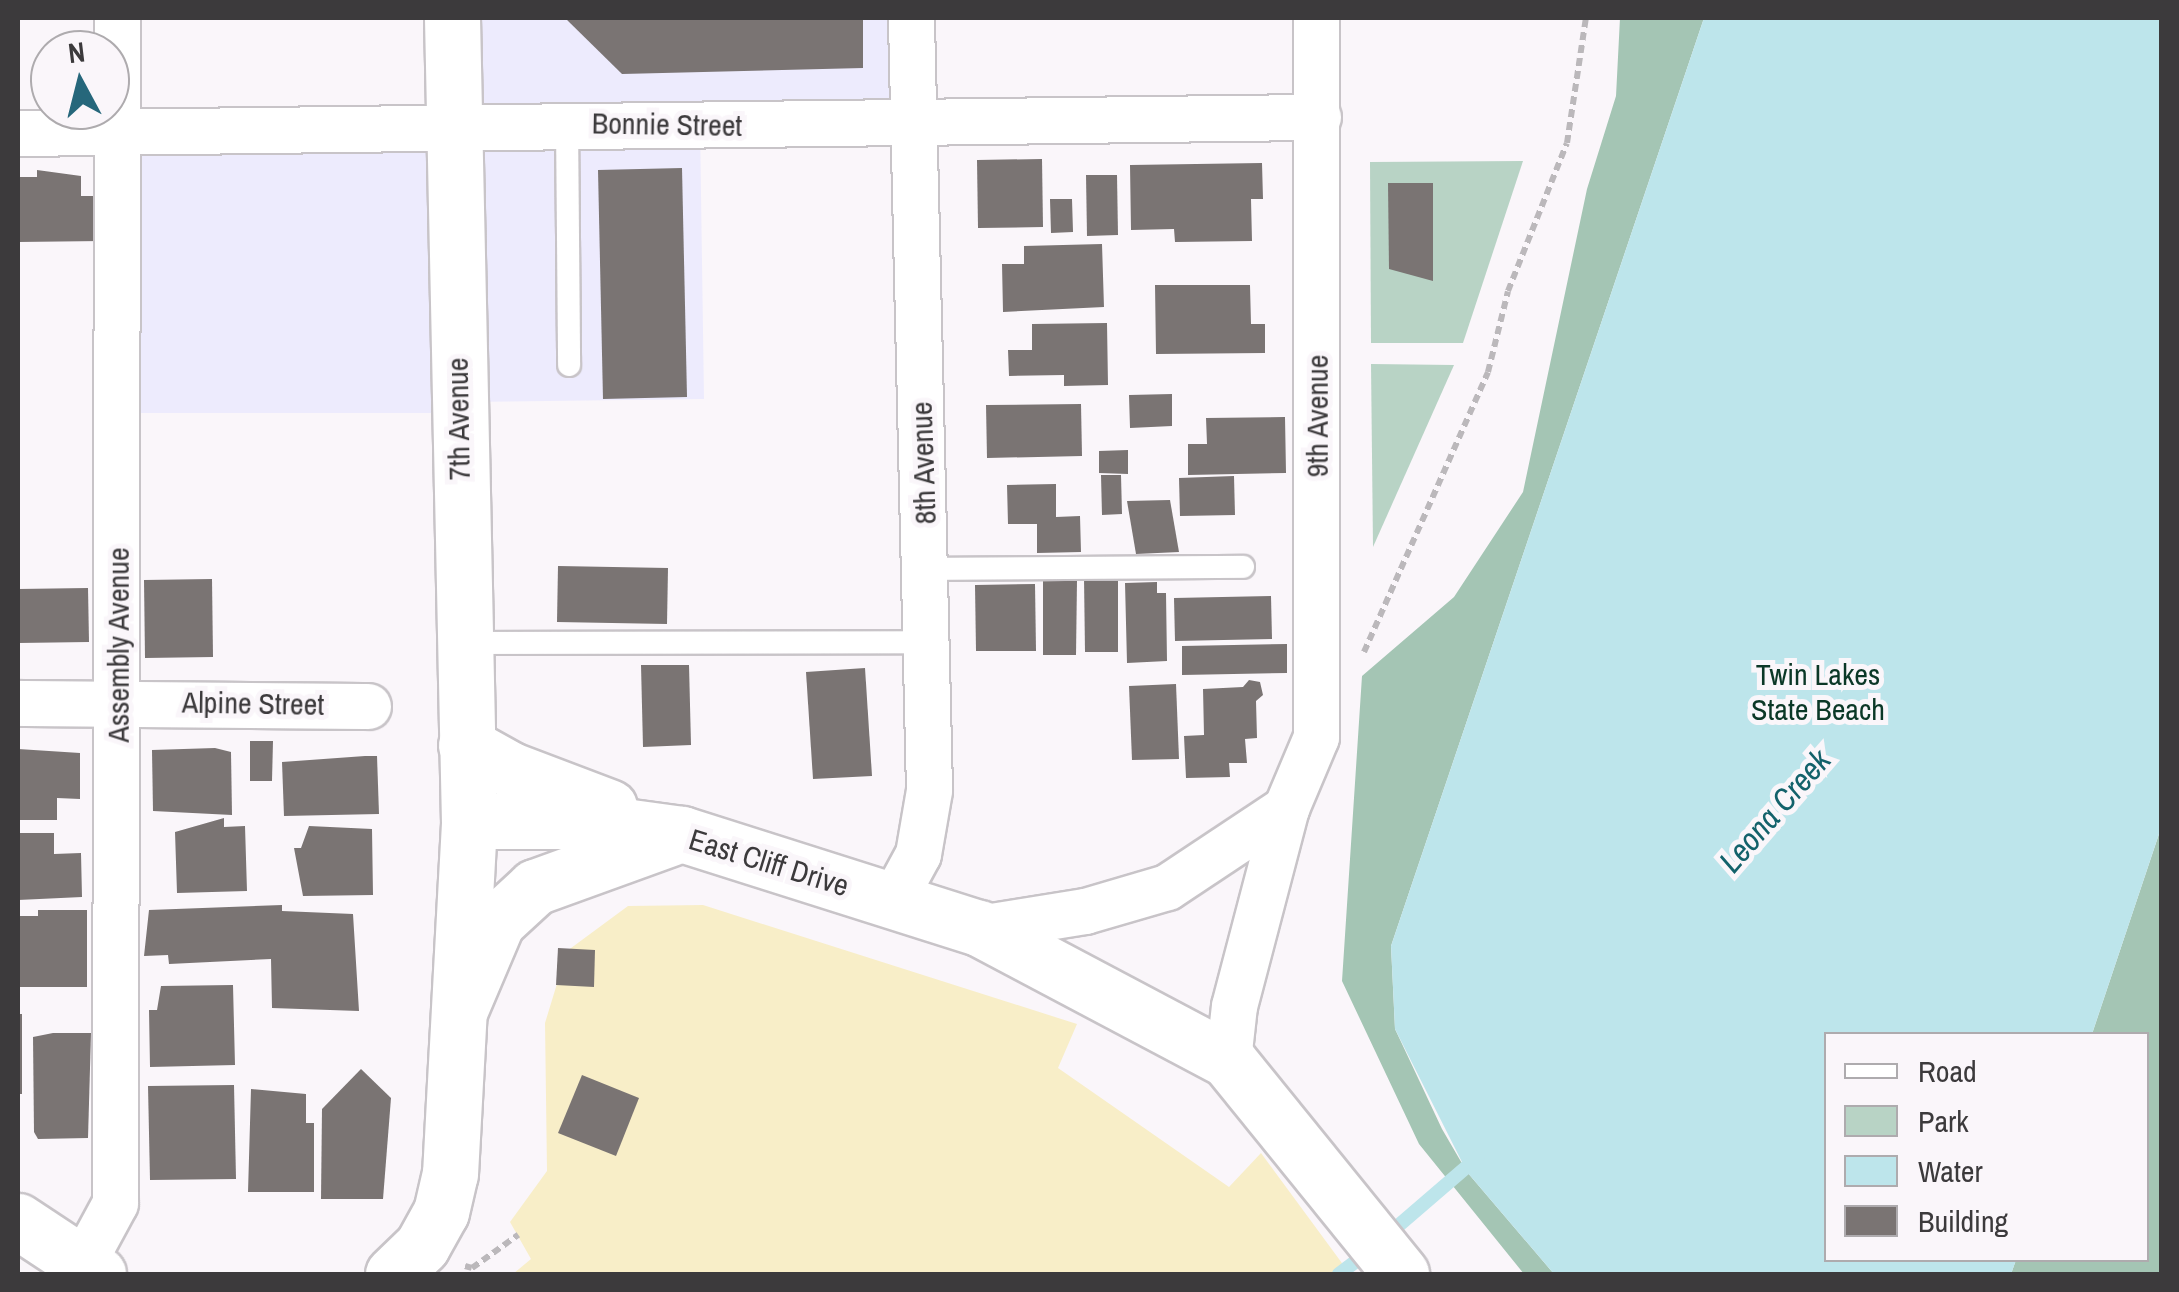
<!DOCTYPE html>
<style>
body{margin:0}
#map{position:relative;width:2179px;height:1292px;overflow:hidden;background:#faf6fa;font-family:"Archivo Narrow",sans-serif}
div>[style]{position:absolute}
.commercial>*{inset:0;background:#edebfd}
.green>*{inset:0;background:#b8d3c5}
.forest>*{inset:0;background:#a4c5b4}
.sand>*{inset:0;background:#f8eec8}
.water>*{inset:0;background:#bde5eb}
.stream>*{height:14px;margin:-7px;padding:0 7px;transform-origin:7px;border-radius:7px;background:#bde5eb}
.building>*{inset:0;background:#7a7473}
.path>*{height:6px;margin-top:-3px;transform-origin:0;background:repeating-linear-gradient(90deg,#bbb8bb 0 8px,transparent 0 13px)}
.roads{filter:drop-shadow(2px 0 #c8c4c8) drop-shadow(-2px 0 #c8c4c8) drop-shadow(0 2px #c8c4c8) drop-shadow(0 -2px #c8c4c8)}
.service>*{height:22px;margin:-11px;padding:0 11px;transform-origin:11px;border-radius:11px;background:#fff}
.minor>*{height:45px;margin:-22.5px;padding:0 22.5px;transform-origin:22.5px;border-radius:22.5px;background:#fff}
.tertiary>*{height:55px;margin:-27.5px;padding:0 27.5px;transform-origin:27.5px;border-radius:27.5px;background:#fff}
.secondary>*{height:55px;margin:-27.5px;padding:0 27.5px;transform-origin:27.5px;border-radius:27.5px;background:#fff}
span{translate:-50% -50%;white-space:nowrap;text-align:center;line-height:1.15;-webkit-text-stroke:10px #faf6fa;paint-order:stroke}
.street-label{font-size:30px;color:#3c3a3c}
.park-label{font-size:30px;color:#0b3827}
.water-label{font-size:32px;color:#13626b;font-style:italic}
.frame{position:absolute;inset:0;border:20px solid #3c3a3c;pointer-events:none}
.legend{position:absolute;left:1824px;top:1032px;width:325px;height:230px;box-sizing:border-box;background:#faf6fa;border:2px solid #aeabae;margin:0;padding:12px 18px;list-style:none;font-size:30px;color:#3c3a3c}
.legend li{display:flex;align-items:center;gap:20px;height:50px}
.legend b{width:50px;border:2px solid #aeabae}
.north{position:absolute;left:30px;top:30px;width:100px;height:100px;box-sizing:border-box;background:#faf6fa;border:2px solid #aeabae;border-radius:50%;rotate:353deg;font-size:28px;font-weight:700;line-height:40px;text-align:center;color:#3c3a3c}
.north::after{content:'';display:block;margin:auto;width:35px;height:45px;background:#26677b;clip-path:polygon(50% 0,100% 100%,50% 72%,0 100%)}
</style>
<div id="map">
<div class="commercial">
<div style="clip-path:polygon(454px 18px,924px 18px,926px 122px,700px 124px,704px 399px,459px 402px,458px 413px,123px 413px,120px 130px,454px 126px)"></div>
</div>
<div class="green">
<div style="clip-path:polygon(1523px 161px,1463px 343px,1371px 343px,1370px 162px)"></div>
<div style="clip-path:polygon(1371px 364px,1454px 365px,1373px 547px)"></div>
</div>
<div class="forest">
<div style="clip-path:polygon(1620px 18px,1704px 18px,1391px 946px,1395px 1029px,1442px 1129px,1467px 1172px,1554px 1274px,1524px 1274px,1419px 1144px,1342px 981px,1362px 676px,1454px 597px,1523px 492px,1587px 189px,1616px 96px)"></div>
<div style="clip-path:polygon(2161px 828px,2161px 1274px,2011px 1274px,2016px 1260px,2146px 1260px,2146px 1034px,2092px 1034px)"></div>
</div>
<div class="sand">
<div style="clip-path:polygon(703px 905px,1077px 1024px,1058px 1068px,1229px 1187px,1261px 1153px,1350px 1274px,513px 1274px,531px 1259px,510px 1222px,547px 1171px,545px 1023px,567px 951px,628px 906px)"></div>
</div>
<div class="water">
<div style="clip-path:polygon(1704px 18px,2161px 18px,2161px 828px,2092px 1034px,1826px 1034px,1826px 1260px,2016px 1260px,2011px 1274px,1554px 1274px,1467px 1172px,1395px 1029px,1391px 946px)"></div>
</div>
<div class="stream">
<div style="left:1384px;top:1238px;width:123px;rotate:-40.7deg"></div>
<div style="left:1339px;top:1274px;width:36px;rotate:-37deg"></div>
</div>
<div class="building">
<div style="clip-path:polygon(565px 18px,863px 18px,863px 68px,622px 74px)"></div>
<div style="clip-path:polygon(1042px 159px,1043px 227px,978px 228px,977px 160px)"></div>
<div style="clip-path:polygon(1262px 163px,1263px 199px,1251px 199px,1252px 241px,1175px 242px,1174px 229px,1131px 230px,1130px 165px)"></div>
<div style="clip-path:polygon(682px 168px,687px 397px,603px 399px,598px 170px)"></div>
<div style="clip-path:polygon(37px 170px,81px 176px,81px 196px,101px 196px,102px 241px,18px 242px,18px 177px,37px 177px)"></div>
<div style="clip-path:polygon(1086px 175px,1117px 175px,1118px 235px,1087px 236px)"></div>
<div style="clip-path:polygon(1388px 183px,1433px 183px,1433px 281px,1389px 269px)"></div>
<div style="clip-path:polygon(1050px 199px,1072px 199px,1073px 232px,1051px 233px)"></div>
<div style="clip-path:polygon(1102px 244px,1104px 307px,1003px 312px,1002px 264px,1024px 264px,1024px 246px)"></div>
<div style="clip-path:polygon(1155px 285px,1250px 285px,1251px 324px,1265px 324px,1265px 353px,1156px 354px)"></div>
<div style="clip-path:polygon(1107px 323px,1108px 385px,1064px 386px,1064px 375px,1009px 376px,1008px 350px,1032px 350px,1032px 324px)"></div>
<div style="clip-path:polygon(1172px 394px,1172px 426px,1130px 428px,1129px 395px)"></div>
<div style="clip-path:polygon(1081px 404px,1082px 456px,987px 458px,986px 405px)"></div>
<div style="clip-path:polygon(1285px 417px,1286px 473px,1188px 475px,1188px 444px,1207px 444px,1206px 418px)"></div>
<div style="clip-path:polygon(1128px 450px,1128px 474px,1099px 473px,1099px 451px)"></div>
<div style="clip-path:polygon(1101px 475px,1121px 475px,1122px 514px,1102px 515px)"></div>
<div style="clip-path:polygon(1234px 476px,1235px 515px,1180px 516px,1179px 478px)"></div>
<div style="clip-path:polygon(1056px 484px,1056px 517px,1080px 516px,1081px 552px,1037px 553px,1037px 524px,1008px 524px,1007px 485px)"></div>
<div style="clip-path:polygon(1170px 500px,1179px 552px,1136px 554px,1127px 501px)"></div>
<div style="clip-path:polygon(558px 566px,668px 568px,667px 624px,557px 622px)"></div>
<div style="clip-path:polygon(1084px 577px,1118px 578px,1118px 652px,1085px 652px)"></div>
<div style="clip-path:polygon(212px 579px,213px 657px,145px 658px,144px 580px)"></div>
<div style="clip-path:polygon(1043px 580px,1077px 580px,1076px 655px,1043px 655px)"></div>
<div style="clip-path:polygon(1157px 582px,1157px 593px,1166px 593px,1167px 661px,1127px 663px,1125px 583px)"></div>
<div style="clip-path:polygon(1035px 584px,1036px 651px,976px 651px,975px 585px)"></div>
<div style="clip-path:polygon(88px 588px,89px 642px,18px 643px,18px 589px)"></div>
<div style="clip-path:polygon(1271px 596px,1272px 639px,1175px 641px,1174px 598px)"></div>
<div style="clip-path:polygon(1287px 644px,1287px 673px,1182px 675px,1182px 646px)"></div>
<div style="clip-path:polygon(641px 665px,689px 665px,691px 745px,643px 747px)"></div>
<div style="clip-path:polygon(865px 668px,872px 776px,813px 779px,806px 672px)"></div>
<div style="clip-path:polygon(1249px 680px,1260px 682px,1263px 695px,1256px 701px,1257px 738px,1245px 739px,1247px 763px,1229px 763px,1230px 777px,1186px 778px,1184px 736px,1204px 735px,1203px 689px,1243px 687px)"></div>
<div style="clip-path:polygon(1176px 684px,1179px 759px,1132px 760px,1129px 686px)"></div>
<div style="clip-path:polygon(250px 741px,273px 741px,272px 781px,250px 781px)"></div>
<div style="clip-path:polygon(215px 748px,231px 752px,232px 815px,153px 811px,152px 750px)"></div>
<div style="clip-path:polygon(18px 749px,80px 753px,80px 799px,57px 798px,57px 820px,18px 820px)"></div>
<div style="clip-path:polygon(365px 756px,377px 756px,379px 814px,284px 816px,282px 762px)"></div>
<div style="clip-path:polygon(224px 818px,224px 827px,245px 826px,247px 891px,177px 893px,175px 832px)"></div>
<div style="clip-path:polygon(309px 826px,372px 829px,373px 895px,303px 896px,294px 848px,301px 848px)"></div>
<div style="clip-path:polygon(18px 833px,54px 833px,54px 854px,81px 853px,82px 897px,18px 900px)"></div>
<div style="clip-path:polygon(282px 905px,282px 911px,353px 914px,359px 1011px,272px 1008px,271px 959px,169px 964px,168px 955px,144px 956px,149px 910px)"></div>
<div style="clip-path:polygon(38px 910px,87px 910px,87px 987px,18px 987px,18px 916px,38px 916px)"></div>
<div style="clip-path:polygon(558px 948px,595px 950px,594px 987px,556px 985px)"></div>
<div style="clip-path:polygon(233px 985px,235px 1065px,150px 1067px,149px 1010px,157px 1010px,161px 986px)"></div>
<div style="clip-path:polygon(18px 1014px,22px 1014px,22px 1094px,18px 1094px)"></div>
<div style="clip-path:polygon(53px 1033px,91px 1033px,88px 1138px,38px 1139px,34px 1132px,33px 1037px)"></div>
<div style="clip-path:polygon(361px 1069px,391px 1098px,383px 1199px,321px 1199px,322px 1109px)"></div>
<div style="clip-path:polygon(582px 1075px,639px 1098px,616px 1156px,558px 1133px)"></div>
<div style="clip-path:polygon(234px 1085px,236px 1179px,150px 1180px,148px 1086px)"></div>
<div style="clip-path:polygon(251px 1089px,306px 1094px,306px 1123px,314px 1123px,314px 1192px,248px 1192px)"></div>
</div>
<div class="path">
<div style="left:1364px;top:652px;width:306px;rotate:-66.1deg"></div>
<div style="left:1488px;top:372px;width:83px;rotate:-76.1deg"></div>
<div style="left:1508px;top:291px;width:159px;rotate:-68.3deg"></div>
<div style="left:1567px;top:143px;width:126px;rotate:-81.4deg"></div>
<div style="left:465px;top:1266px;width:7px;rotate:16deg"></div>
<div style="left:472px;top:1268px;width:57px;rotate:-35.7deg"></div>
</div>
<div class="roads">
<div class="service">
<div style="left:567px;top:122px;width:243px;rotate:89.5deg"></div>
<div style="left:926px;top:569px;width:317px;rotate:-0.4deg"></div>
<div style="left:464px;top:643px;width:462px;rotate:-0.1deg"></div>
</div>
<div class="minor">
<div style="left:18px;top:133px;width:1300px;rotate:-0.71deg"></div>
<div style="left:18px;top:703px;width:350px;rotate:0.5deg"></div>
<div style="left:893px;top:900px;width:52px;rotate:-61.5deg"></div>
<div style="left:918px;top:854px;width:65px;rotate:-80.2deg"></div>
<div style="left:929px;top:790px;width:772px;rotate:-91.34deg"></div>
<div style="left:979px;top:928px;width:107px;rotate:-9.1deg"></div>
<div style="left:1085px;top:911px;width:85px;rotate:-16.3deg"></div>
<div style="left:1167px;top:887px;width:143px;rotate:-33.6deg"></div>
<div style="left:1228px;top:1060px;width:54px;rotate:-83.7deg"></div>
<div style="left:1234px;top:1006px;width:205px;rotate:-75.3deg"></div>
<div style="left:1286px;top:808px;width:77px;rotate:-67.1deg"></div>
<div style="left:1316px;top:737px;width:719px;rotate:-90deg"></div>
<div style="left:82px;top:1264px;width:69px;rotate:-61.6deg"></div>
<div style="left:115px;top:1203px;width:1185px;rotate:-89.9deg"></div>
</div>
<div class="tertiary">
<div style="left:18px;top:1221px;width:96px;rotate:33.5deg"></div>
<div style="left:393px;top:1274px;width:40px;rotate:-44deg"></div>
<div style="left:422px;top:1246px;width:39px;rotate:-61deg"></div>
<div style="left:441px;top:1212px;width:39px;rotate:-77deg"></div>
<div style="left:450px;top:1174px;width:354px;rotate:-86.9deg"></div>
</div>
<div class="secondary">
<div style="left:452px;top:18px;width:803px;rotate:88.79deg"></div>
<div style="left:469px;top:821px;width:118px"></div>
<div style="left:587px;top:821px;width:96px;rotate:7.8deg"></div>
<div style="left:682px;top:834px;width:312px;rotate:17.6deg"></div>
<div style="left:979px;top:928px;width:282px;rotate:27.9deg"></div>
<div style="left:1228px;top:1060px;width:275px;rotate:51deg"></div>
<div style="left:466px;top:745px;width:51px;rotate:29.1deg"></div>
<div style="left:511px;top:770px;width:105px;rotate:20.7deg"></div>
<div style="left:461px;top:1007px;width:92px;rotate:-67deg"></div>
<div style="left:497px;top:922px;width:52px;rotate:-42.6deg"></div>
<div style="left:535px;top:887px;width:144px;rotate:-19.9deg"></div>
</div>
</div>
<div class="street-label">
<span style="left:667px;top:124px;rotate:1deg">Bonnie Street</span>
<span style="left:1317px;top:416px;rotate:-90deg">9th Avenue</span>
<span style="left:458px;top:419px;rotate:-91deg">7th Avenue</span>
<span style="left:923px;top:463px;rotate:-92deg">8th Avenue</span>
<span style="left:118px;top:645px;rotate:-90deg">Assembly Avenue</span>
<span style="left:253px;top:703px;rotate:1deg">Alpine Street</span>
<span style="left:769px;top:862px;rotate:17deg">East Cliff Drive</span>
</div>
<div class="park-label">
<span style="left:1818px;top:691px">Twin Lakes<br>State Beach</span>
</div>
<div class="water-label">
<span style="left:1775px;top:811px;rotate:-49deg">Leona Creek</span>
</div>
<div class="frame"></div>
<ul class="legend">
<li><b style="height:12px;background:#fff"></b>Road</li>
<li><b style="height:28px;background:#b8d3c5"></b>Park</li>
<li><b style="height:28px;background:#bde5eb"></b>Water</li>
<li><b style="height:28px;background:#7a7473"></b>Building</li>
</ul>
<div class="north">N</div>
</div>
